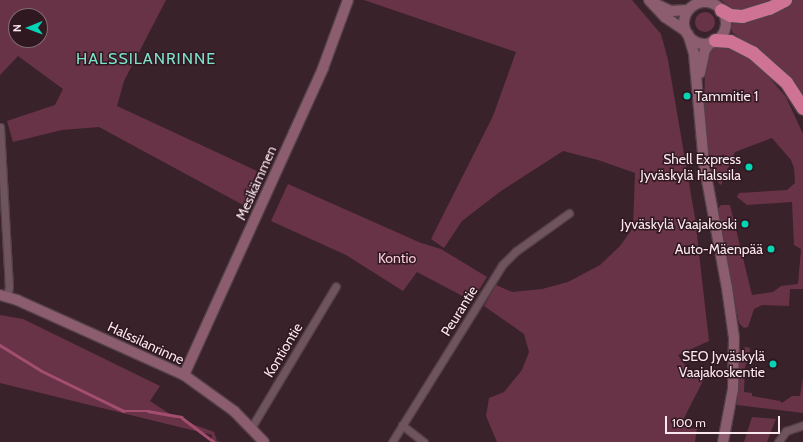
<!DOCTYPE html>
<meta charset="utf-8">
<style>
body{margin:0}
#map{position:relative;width:803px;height:442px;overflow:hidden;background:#3a222b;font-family:Cabin,sans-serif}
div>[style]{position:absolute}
.green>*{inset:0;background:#683347}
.round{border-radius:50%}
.stream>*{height:2.5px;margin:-1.25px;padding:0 1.25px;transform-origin:1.25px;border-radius:1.25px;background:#a34e6f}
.roads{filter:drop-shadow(1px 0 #544048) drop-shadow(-1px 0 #544048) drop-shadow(0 1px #544048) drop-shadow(0 -1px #544048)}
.street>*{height:7px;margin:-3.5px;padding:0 3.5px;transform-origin:3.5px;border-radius:3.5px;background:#6f535d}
.secondary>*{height:10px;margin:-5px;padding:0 5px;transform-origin:5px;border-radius:5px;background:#8c5d6e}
.secondary>.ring{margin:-5px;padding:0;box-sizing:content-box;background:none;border:10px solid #8c5d6e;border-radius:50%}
.highway>*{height:13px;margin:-6.5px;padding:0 6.5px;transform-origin:6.5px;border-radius:6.5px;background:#ce7394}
.dots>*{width:11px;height:11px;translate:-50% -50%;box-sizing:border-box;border:2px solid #301821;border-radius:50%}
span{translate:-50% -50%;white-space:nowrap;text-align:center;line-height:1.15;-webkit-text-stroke:3px #301821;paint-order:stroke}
.poi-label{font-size:14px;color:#fae8ee}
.left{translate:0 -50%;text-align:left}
.right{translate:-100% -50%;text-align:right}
.street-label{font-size:14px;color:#fae8ee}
.park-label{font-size:14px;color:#fccada}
.quarter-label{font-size:16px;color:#7de1ca;letter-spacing:1px}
.north{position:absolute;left:8px;top:8px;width:40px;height:40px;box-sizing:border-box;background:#301821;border:1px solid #816b73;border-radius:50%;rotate:269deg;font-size:11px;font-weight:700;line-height:16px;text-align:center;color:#fae8ee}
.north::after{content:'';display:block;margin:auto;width:14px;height:18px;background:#04d5b6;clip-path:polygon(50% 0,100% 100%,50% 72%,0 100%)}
.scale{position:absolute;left:665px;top:416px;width:115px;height:18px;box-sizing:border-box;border:2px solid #fae8ee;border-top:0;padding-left:5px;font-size:12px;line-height:14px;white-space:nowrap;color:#fae8ee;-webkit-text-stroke:3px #301821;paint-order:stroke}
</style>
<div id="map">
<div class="green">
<div style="clip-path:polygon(evenodd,0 0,166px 0,124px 81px,117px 106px,257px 171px,243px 205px,99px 127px,62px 130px,13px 142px,7px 121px,55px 105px,63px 89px,18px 56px,0 75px,0 0,16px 16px,40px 16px,40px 40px,16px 40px,16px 16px)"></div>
<div style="clip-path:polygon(364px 0,632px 0,661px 34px,668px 60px,695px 218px,709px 341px,678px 355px,691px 374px,704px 379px,684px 418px,687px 429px,697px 428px,695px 442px,497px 442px,486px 416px,489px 398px,504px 392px,522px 370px,529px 352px,524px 334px,484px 306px,496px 285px,512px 292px,542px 289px,568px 282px,600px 265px,620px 246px,633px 228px,635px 173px,598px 160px,563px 151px,501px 191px,462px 221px,444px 248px,431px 239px,493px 116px,516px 52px)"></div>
<div style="clip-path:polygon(721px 0,771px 0,757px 7px,734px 10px)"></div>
<div style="clip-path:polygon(790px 0,803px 0,803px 98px,748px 44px,732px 32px,732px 25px,735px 21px)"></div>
<div class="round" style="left:695px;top:12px;width:20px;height:20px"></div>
<div style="clip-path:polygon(724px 46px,736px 50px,761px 68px,786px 97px,803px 134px,803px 289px,790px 289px,789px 306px,762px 305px,754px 309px,748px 327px,744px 328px,739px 323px,717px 210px,721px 205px,730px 205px,752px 295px,773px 292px,781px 286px,798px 284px,801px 249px,794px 245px,792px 202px,747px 205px,737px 197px,739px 193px,787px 190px,795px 183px,794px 168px,791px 160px,772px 138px,735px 152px,721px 185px,712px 177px,704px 110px,705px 72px,708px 56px,715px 47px)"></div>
<div style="clip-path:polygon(288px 184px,421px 243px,441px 249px,487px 277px,472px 301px,417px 272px,403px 291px,346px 255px,271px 221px)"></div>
<div style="clip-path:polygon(0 315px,23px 319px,160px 386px,150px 401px,176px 418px,214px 432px,217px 441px,222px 442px,211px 442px,212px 435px,0 383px)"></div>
<div style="clip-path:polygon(745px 347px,750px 348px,749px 359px,745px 366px,744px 392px,752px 393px,752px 396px,780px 401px,782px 403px,792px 396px,800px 396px,803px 378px,803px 413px,737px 405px,740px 350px)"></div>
<div style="clip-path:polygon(752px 417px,776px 419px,767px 442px,744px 442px)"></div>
</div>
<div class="stream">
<div style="left:0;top:345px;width:49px;rotate:31.8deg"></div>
<div style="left:42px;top:371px;width:91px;rotate:26deg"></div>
<div style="left:124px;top:411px;width:24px"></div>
<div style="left:148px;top:411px;width:34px;rotate:10deg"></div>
<div style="left:181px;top:417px;width:41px;rotate:37.1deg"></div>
</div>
<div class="roads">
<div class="street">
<div style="left:0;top:127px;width:159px;rotate:86.8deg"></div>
<div style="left:9px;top:286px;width:11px;rotate:100deg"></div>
<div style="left:402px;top:425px;width:28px;rotate:38deg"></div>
<div style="left:251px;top:428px;width:165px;rotate:-59.1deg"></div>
<div style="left:392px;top:442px;width:208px;rotate:-58.1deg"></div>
<div style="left:502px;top:265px;width:20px;rotate:-45deg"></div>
<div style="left:516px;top:251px;width:65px;rotate:-35.6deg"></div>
<div style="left:778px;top:442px;width:14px;rotate:-54deg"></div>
<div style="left:786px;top:431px;width:18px;rotate:-19deg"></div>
</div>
<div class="secondary">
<div style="left:649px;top:0;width:23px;rotate:47deg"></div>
<div style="left:665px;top:17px;width:25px;rotate:34deg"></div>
<div class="ring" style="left:684px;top:2px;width:32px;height:32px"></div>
<div style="left:656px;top:4px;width:17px;rotate:25deg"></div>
<div style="left:671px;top:11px;width:17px;rotate:-3deg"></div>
<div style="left:688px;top:34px;width:21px;rotate:73deg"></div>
<div style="left:694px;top:54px;width:110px;rotate:84.8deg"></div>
<div style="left:704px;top:164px;width:126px;rotate:79.5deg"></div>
<div style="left:727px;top:288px;width:50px;rotate:82deg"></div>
<div style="left:734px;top:338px;width:51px;rotate:91.1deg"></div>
<div style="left:733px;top:389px;width:54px;rotate:100.7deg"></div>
<div style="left:700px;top:73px;width:24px;rotate:-78deg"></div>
<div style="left:705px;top:50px;width:10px;rotate:-53deg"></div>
<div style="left:0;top:295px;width:18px;rotate:16deg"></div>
<div style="left:17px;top:300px;width:183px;rotate:24.2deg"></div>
<div style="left:184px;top:375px;width:62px;rotate:35.8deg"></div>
<div style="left:234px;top:411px;width:43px;rotate:45.9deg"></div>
<div style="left:184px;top:375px;width:337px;rotate:-65.6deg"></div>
<div style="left:323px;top:68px;width:72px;rotate:-69.8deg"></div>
</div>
<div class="highway">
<div style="left:721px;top:10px;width:10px;rotate:29deg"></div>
<div style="left:730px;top:15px;width:12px;rotate:5deg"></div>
<div style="left:742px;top:16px;width:28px;rotate:-17deg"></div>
<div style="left:769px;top:8px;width:18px;rotate:-27deg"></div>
<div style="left:715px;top:40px;width:15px;rotate:4deg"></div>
<div style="left:730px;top:41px;width:25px;rotate:27deg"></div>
<div style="left:752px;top:52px;width:45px;rotate:41.4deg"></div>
<div style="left:786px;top:82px;width:31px;rotate:57deg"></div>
</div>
</div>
<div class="dots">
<div style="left:687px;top:96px;background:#04d5b6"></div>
<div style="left:749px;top:167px;background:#04d5b6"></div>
<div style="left:745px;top:224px;background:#04d5b6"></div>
<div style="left:771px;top:249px;background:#04d5b6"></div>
<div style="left:773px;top:364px;background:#04d5b6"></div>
</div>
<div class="poi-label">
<span class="left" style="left:695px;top:96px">Tammitie 1</span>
<span class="right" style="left:741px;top:167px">Shell Express<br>Jyväskylä Halssila</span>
<span class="right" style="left:737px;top:224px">Jyväskylä Vaajakoski</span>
<span class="right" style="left:763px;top:249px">Auto-Mäenpää</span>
<span class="right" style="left:765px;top:364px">SEO Jyväskylä<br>Vaajakoskentie</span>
</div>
<div class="street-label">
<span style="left:256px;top:183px;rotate:-66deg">Mesikämmen</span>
<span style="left:459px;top:311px;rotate:-58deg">Peurantie</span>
<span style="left:146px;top:343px;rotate:25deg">Halssilanrinne</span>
<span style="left:283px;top:350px;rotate:-59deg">Kontiontie</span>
</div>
<div class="park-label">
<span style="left:397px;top:258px">Kontio</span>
</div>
<div class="quarter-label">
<span style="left:146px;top:59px">HALSSILANRINNE</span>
</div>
<div class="north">N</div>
<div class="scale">100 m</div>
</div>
